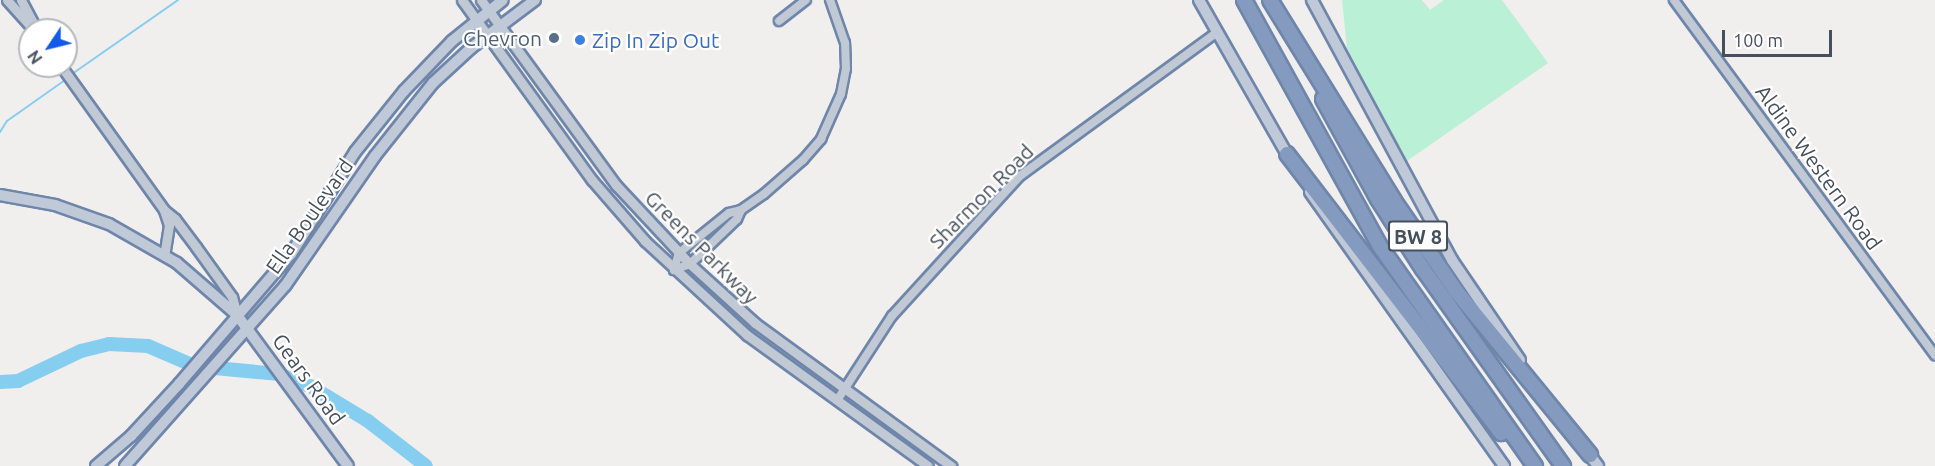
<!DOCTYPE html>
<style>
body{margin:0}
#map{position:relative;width:1935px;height:466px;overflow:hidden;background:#f1eeee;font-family:Ubuntu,sans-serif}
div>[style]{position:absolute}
.green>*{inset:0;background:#baf0d5}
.stream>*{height:2px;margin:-1px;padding:0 1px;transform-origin:1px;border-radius:1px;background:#86ceef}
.river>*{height:14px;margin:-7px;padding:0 7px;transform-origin:7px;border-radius:7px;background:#86ceef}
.roads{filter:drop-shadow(2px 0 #6f86ab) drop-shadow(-2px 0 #6f86ab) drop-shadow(0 2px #6f86ab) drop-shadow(0 -2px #6f86ab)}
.minor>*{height:8px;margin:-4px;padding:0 4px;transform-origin:4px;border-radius:4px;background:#c1c9d4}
.tertiary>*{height:9px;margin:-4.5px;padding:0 4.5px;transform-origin:4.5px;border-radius:4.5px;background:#c1c9d4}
.secondary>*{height:10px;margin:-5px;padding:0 5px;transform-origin:5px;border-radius:5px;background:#c0c9d8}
.motorway>*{height:14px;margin:-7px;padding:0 7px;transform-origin:7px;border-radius:7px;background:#849bbf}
.dots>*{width:16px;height:16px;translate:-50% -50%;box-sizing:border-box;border:3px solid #fff;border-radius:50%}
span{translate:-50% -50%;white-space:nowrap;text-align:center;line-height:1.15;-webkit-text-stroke:4.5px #fff;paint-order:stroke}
.shield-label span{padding:2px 4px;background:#fff;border:2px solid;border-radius:4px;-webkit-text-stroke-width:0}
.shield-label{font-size:20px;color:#464f5c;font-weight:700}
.service-label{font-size:21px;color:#4e5e75}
.right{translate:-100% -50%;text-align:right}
.shop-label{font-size:21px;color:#366cbe}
.left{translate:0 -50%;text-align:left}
.street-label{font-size:21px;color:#464f5c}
.north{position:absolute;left:18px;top:18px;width:60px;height:60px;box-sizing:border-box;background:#fff;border:2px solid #b5b9be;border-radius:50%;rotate:235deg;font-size:16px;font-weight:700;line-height:24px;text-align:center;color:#464f5c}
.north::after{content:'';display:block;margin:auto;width:21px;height:27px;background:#135ae6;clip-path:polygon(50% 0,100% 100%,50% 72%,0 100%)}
.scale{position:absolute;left:1722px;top:30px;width:110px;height:27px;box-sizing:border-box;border:3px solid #464f5c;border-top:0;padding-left:8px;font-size:18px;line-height:21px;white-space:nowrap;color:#464f5c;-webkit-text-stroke:4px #fff;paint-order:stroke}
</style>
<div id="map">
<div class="green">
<div style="clip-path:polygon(1342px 0,1422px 0,1430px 10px,1444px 0,1502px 0,1548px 63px,1407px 161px,1347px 48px)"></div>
</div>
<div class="stream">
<div style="left:72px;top:74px;width:129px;rotate:-34.9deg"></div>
<div style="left:0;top:132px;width:13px;rotate:-58deg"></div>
<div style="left:7px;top:121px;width:75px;rotate:-35.2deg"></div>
</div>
<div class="river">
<div style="left:0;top:382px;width:18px;rotate:-3deg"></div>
<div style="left:18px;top:381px;width:70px;rotate:-25.5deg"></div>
<div style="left:81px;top:351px;width:29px;rotate:-14deg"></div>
<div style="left:109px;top:344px;width:39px;rotate:3deg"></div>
<div style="left:148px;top:346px;width:50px;rotate:23.5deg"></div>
<div style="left:194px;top:366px;width:84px;rotate:5.4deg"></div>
<div style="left:278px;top:374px;width:34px;rotate:21deg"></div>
<div style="left:310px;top:386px;width:68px;rotate:31.1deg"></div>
<div style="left:368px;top:421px;width:73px;rotate:37.8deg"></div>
</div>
<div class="roads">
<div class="minor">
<div style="left:1674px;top:0;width:441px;rotate:53.7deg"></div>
<div style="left:779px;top:21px;width:34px;rotate:-38deg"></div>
<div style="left:674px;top:270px;width:18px;rotate:-74deg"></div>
<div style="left:679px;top:253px;width:64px;rotate:-38.7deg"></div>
<div style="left:729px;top:213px;width:12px;rotate:-14deg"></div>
<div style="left:741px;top:210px;width:28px;rotate:-35deg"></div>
<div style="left:764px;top:194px;width:52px;rotate:-41.1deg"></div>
<div style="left:803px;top:160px;width:28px;rotate:-49deg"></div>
<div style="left:821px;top:139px;width:49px;rotate:-66deg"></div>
<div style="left:841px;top:94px;width:25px;rotate:-79deg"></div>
<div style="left:846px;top:69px;width:26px;rotate:-92deg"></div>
<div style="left:845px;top:43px;width:46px;rotate:-109.2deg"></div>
<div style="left:674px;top:270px;width:17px;rotate:-21deg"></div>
<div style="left:690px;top:264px;width:65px;rotate:-43.8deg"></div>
<div style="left:737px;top:219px;width:10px;rotate:-66deg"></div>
<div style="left:838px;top:399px;width:99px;rotate:-57deg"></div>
<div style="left:892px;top:316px;width:190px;rotate:-47.6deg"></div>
<div style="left:1020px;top:176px;width:243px;rotate:-36.1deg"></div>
</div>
<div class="tertiary">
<div style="left:7px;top:0;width:40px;rotate:48deg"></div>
<div style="left:21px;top:0;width:34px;rotate:62deg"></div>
<div style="left:462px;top:0;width:222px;rotate:54.2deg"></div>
<div style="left:592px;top:180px;width:81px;rotate:49deg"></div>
<div style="left:645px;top:241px;width:139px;rotate:42.7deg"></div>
<div style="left:747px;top:335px;width:223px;rotate:35.9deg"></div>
<div style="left:481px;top:0;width:229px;rotate:53.9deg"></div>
<div style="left:616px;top:185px;width:108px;rotate:46.9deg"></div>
<div style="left:690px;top:264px;width:88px;rotate:42.2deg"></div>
<div style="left:755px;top:323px;width:243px;rotate:36.1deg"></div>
<div style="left:61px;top:66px;width:177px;rotate:54.4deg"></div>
<div style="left:164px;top:210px;width:16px;rotate:72deg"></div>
<div style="left:169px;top:225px;width:30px;rotate:99deg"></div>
<div style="left:164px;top:210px;width:14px;rotate:39deg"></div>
<div style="left:175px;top:219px;width:35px;rotate:53deg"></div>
<div style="left:196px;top:247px;width:62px;rotate:54.2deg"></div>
<div style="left:232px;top:297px;width:19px;rotate:74deg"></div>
</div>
<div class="secondary">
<div style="left:1199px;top:0;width:185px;rotate:60.3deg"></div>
<div style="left:1312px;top:0;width:295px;rotate:61.7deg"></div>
<div style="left:1452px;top:260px;width:121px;rotate:55.8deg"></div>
<div style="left:1310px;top:192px;width:336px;rotate:54.7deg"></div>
<div style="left:0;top:195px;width:56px;rotate:10.3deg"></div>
<div style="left:55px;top:205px;width:57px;rotate:19.4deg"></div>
<div style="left:109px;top:224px;width:78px;rotate:29.8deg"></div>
<div style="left:177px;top:263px;width:79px;rotate:40.9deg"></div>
<div style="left:237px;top:315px;width:187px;rotate:53.7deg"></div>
<div style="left:1586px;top:450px;width:20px;rotate:53deg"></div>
<div style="left:96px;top:466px;width:46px;rotate:-40.6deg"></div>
<div style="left:131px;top:436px;width:71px;rotate:-47.3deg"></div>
<div style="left:179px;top:384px;width:172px;rotate:-49.3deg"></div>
<div style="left:291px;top:254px;width:120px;rotate:-57.9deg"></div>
<div style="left:355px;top:152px;width:78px;rotate:-51.2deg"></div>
<div style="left:404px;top:91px;width:69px;rotate:-46.2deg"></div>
<div style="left:452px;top:41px;width:65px;rotate:-38.8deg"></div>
<div style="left:125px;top:466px;width:241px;rotate:-48.4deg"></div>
<div style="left:285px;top:286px;width:158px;rotate:-55.3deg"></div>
<div style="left:375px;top:156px;width:93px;rotate:-51.5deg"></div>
<div style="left:433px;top:83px;width:52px;rotate:-42.6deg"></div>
<div style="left:471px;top:48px;width:80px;rotate:-36.9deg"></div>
</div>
<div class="motorway">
<div style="left:1244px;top:0;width:280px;rotate:61.1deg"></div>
<div style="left:1379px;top:245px;width:271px;rotate:54.8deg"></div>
<div style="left:1270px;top:0;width:236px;rotate:58.3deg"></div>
<div style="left:1394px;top:201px;width:109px;rotate:55.4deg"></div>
<div style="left:1456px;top:291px;width:212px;rotate:50.7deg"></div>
<div style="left:1323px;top:99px;width:114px;rotate:61.2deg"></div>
<div style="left:1378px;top:199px;width:83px;rotate:57.3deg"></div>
<div style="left:1423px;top:269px;width:242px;rotate:54.6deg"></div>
<div style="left:1287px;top:154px;width:352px;rotate:52.5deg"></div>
</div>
</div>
<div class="dots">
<div style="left:554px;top:38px;background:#5c6f8a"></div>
<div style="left:580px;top:40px;background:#3f7fe0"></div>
</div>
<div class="shield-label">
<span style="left:1418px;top:236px">BW 8</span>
</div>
<div class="service-label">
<span class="right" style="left:542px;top:38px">Chevron</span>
</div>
<div class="shop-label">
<span class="left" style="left:592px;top:40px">Zip In Zip Out</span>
</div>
<div class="street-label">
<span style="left:1819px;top:167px;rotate:54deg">Aldine Western Road</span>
<span style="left:981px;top:196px;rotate:-45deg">Sharmon Road</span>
<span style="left:309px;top:216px;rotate:-55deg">Ella Boulevard</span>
<span style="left:702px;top:247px;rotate:45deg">Greens Parkway</span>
<span style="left:309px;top:379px;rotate:54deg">Gears Road</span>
</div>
<div class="north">N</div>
<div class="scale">100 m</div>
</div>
